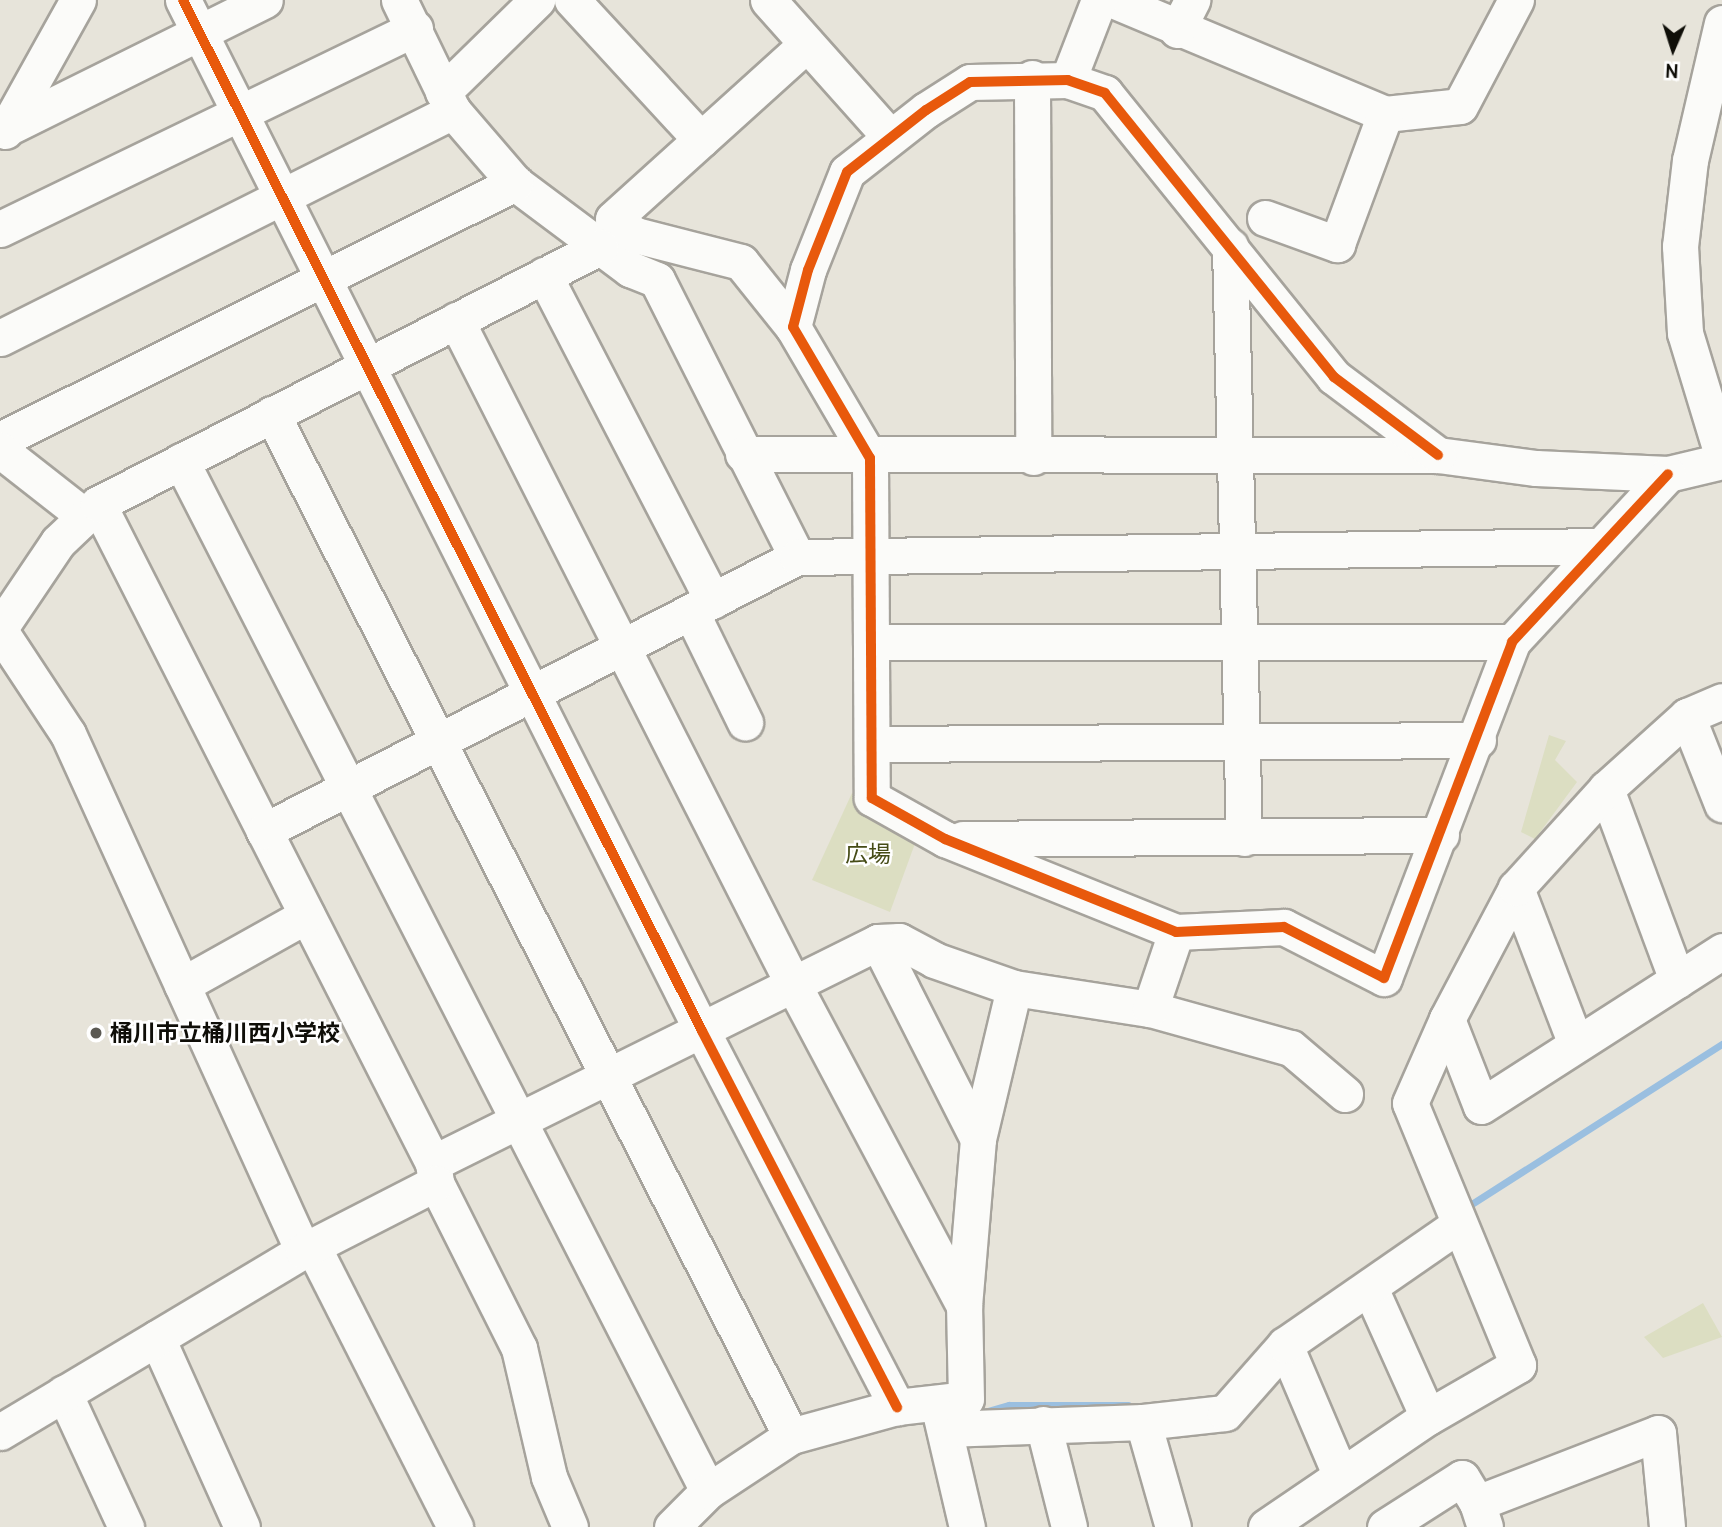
<!DOCTYPE html>
<meta charset="utf-8">
<style>
body{margin:0}
#map{position:relative;width:1722px;height:1527px;overflow:hidden;background:#e7e4da;font-family:Cabin,"Noto Sans JP",sans-serif}
div>[style]{position:absolute}
.green>*{inset:0;background:#dcdec2}
.stream>*{height:7px;margin:-3.5px;padding:0 3.5px;transform-origin:3.5px;border-radius:3.5px;background:#9abfe0}
.roads{filter:drop-shadow(2px 0 #a6a39c) drop-shadow(-2px 0 #a6a39c) drop-shadow(0 2px #a6a39c) drop-shadow(0 -2px #a6a39c)}
.minor>*{height:35px;margin:-17.5px;padding:0 17.5px;transform-origin:17.5px;border-radius:17.5px;background:#fbfbf9}
.cycleway>*{height:10px;margin:-5px;padding:0 5px;transform-origin:5px;border-radius:5px;background:#e8590c}
.dots>*{width:19px;height:19px;translate:-50% -50%;box-sizing:border-box;border:4px solid #fff;border-radius:50%}
span{translate:-50% -50%;white-space:nowrap;text-align:center;line-height:1.15;-webkit-text-stroke:5px #fff;paint-order:stroke}
.park-label{font-size:23px;color:#464c17}
.poi-label{font-size:23px;color:#0f0e08;font-weight:700}
.left{translate:0 -50%;text-align:left}
.north{position:absolute;left:1638px;top:14px;width:70px;height:70px;-webkit-text-stroke:5px #fff;paint-order:stroke;rotate:183deg;font-size:19px;font-weight:700;line-height:28px;text-align:center;color:#0f0e08}
.north::after{content:'';display:block;margin:auto;width:24px;height:32px;background:#0f0e08;clip-path:polygon(50% 0,100% 100%,50% 72%,0 100%)}
</style>
<div id="map">
<div class="green">
<div style="clip-path:polygon(1549px 735px,1566px 741px,1555px 760px,1577px 782px,1535px 839px,1521px 832px)"></div>
<div style="clip-path:polygon(852px 793px,921px 827px,890px 912px,812px 880px)"></div>
<div style="clip-path:polygon(1703px 1303px,1722px 1337px,1663px 1358px,1644px 1337px)"></div>
</div>
<div class="stream">
<div style="left:1470px;top:1205px;width:299px;rotate:-32.6deg"></div>
<div style="left:984px;top:1412px;width:26px;rotate:-16deg"></div>
<div style="left:1009px;top:1405px;width:119px"></div>
</div>
<div class="roads">
<div class="minor">
<div style="left:183px;top:0;width:1154px;rotate:63.28deg"></div>
<div style="left:702px;top:1031px;width:424px;rotate:62.6deg"></div>
<div style="left:399px;top:0;width:123px;rotate:64.1deg"></div>
<div style="left:453px;top:111px;width:95px;rotate:49.3deg"></div>
<div style="left:515px;top:183px;width:144px;rotate:36.8deg"></div>
<div style="left:630px;top:269px;width:29px;rotate:22deg"></div>
<div style="left:657px;top:280px;width:310px;rotate:63.2deg"></div>
<div style="left:572px;top:0;width:190px;rotate:47.3deg"></div>
<div style="left:768px;top:0;width:183px;rotate:48.3deg"></div>
<div style="left:1113px;top:0;width:295px;rotate:22.7deg"></div>
<div style="left:1385px;top:114px;width:75px;rotate:-6.1deg"></div>
<div style="left:1460px;top:106px;width:120px;rotate:-62.2deg"></div>
<div style="left:1722px;top:23px;width:141px;rotate:103.1deg"></div>
<div style="left:1690px;top:160px;width:87px;rotate:96.6deg"></div>
<div style="left:1680px;top:246px;width:87px;rotate:86.7deg"></div>
<div style="left:1685px;top:333px;width:127px;rotate:73.1deg"></div>
<div style="left:1177px;top:30px;width:34px;rotate:-63deg"></div>
<div style="left:1032px;top:78px;width:379px;rotate:89.8deg"></div>
<div style="left:1068px;top:80px;width:86px;rotate:-68.8deg"></div>
<div style="left:443px;top:92px;width:132px;rotate:-44.4deg"></div>
<div style="left:5px;top:129px;width:290px;rotate:-26.4deg"></div>
<div style="left:5px;top:131px;width:150px;rotate:-60.9deg"></div>
<div style="left:1265px;top:218px;width:77px;rotate:19.9deg"></div>
<div style="left:1337px;top:244px;width:139px;rotate:-69.7deg"></div>
<div style="left:0;top:229px;width:461px;rotate:-25.8deg"></div>
<div style="left:1230px;top:246px;width:592px;rotate:88.65deg"></div>
<div style="left:544px;top:275px;width:367px;rotate:62.6deg"></div>
<div style="left:456px;top:320px;width:747px;rotate:63.09deg"></div>
<div style="left:794px;top:986px;width:362px;rotate:62deg"></div>
<div style="left:793px;top:327px;width:83px;rotate:-128.7deg"></div>
<div style="left:741px;top:262px;width:109px;rotate:-165.7deg"></div>
<div style="left:635px;top:235px;width:27px;rotate:-144deg"></div>
<div style="left:613px;top:219px;width:261px;rotate:-42.1deg"></div>
<div style="left:0;top:338px;width:507px;rotate:-26.62deg"></div>
<div style="left:272px;top:414px;width:1146px;rotate:63.08deg"></div>
<div style="left:0;top:440px;width:576px;rotate:-26.52deg"></div>
<div style="left:0;top:450px;width:105px;rotate:38.1deg"></div>
<div style="left:743px;top:454px;width:695px;rotate:0.08deg"></div>
<div style="left:1438px;top:455px;width:99px;rotate:7.6deg"></div>
<div style="left:1536px;top:468px;width:132px;rotate:2.6deg"></div>
<div style="left:1668px;top:474px;width:56px;rotate:-13.5deg"></div>
<div style="left:1438px;top:455px;width:130px;rotate:-143.1deg"></div>
<div style="left:1334px;top:377px;width:365px;rotate:-128.9deg"></div>
<div style="left:1105px;top:93px;width:39px;rotate:-161deg"></div>
<div style="left:1068px;top:80px;width:98px;rotate:178.8deg"></div>
<div style="left:970px;top:82px;width:52px;rotate:147.5deg"></div>
<div style="left:926px;top:110px;width:100px;rotate:141.9deg"></div>
<div style="left:847px;top:172px;width:105px;rotate:111.7deg"></div>
<div style="left:808px;top:270px;width:59px;rotate:104.7deg"></div>
<div style="left:793px;top:327px;width:152px;rotate:59.6deg"></div>
<div style="left:870px;top:458px;width:340px;rotate:89.7deg"></div>
<div style="left:872px;top:798px;width:84px;rotate:29.3deg"></div>
<div style="left:945px;top:839px;width:249px;rotate:21.9deg"></div>
<div style="left:1176px;top:932px;width:108px;rotate:-2.7deg"></div>
<div style="left:1284px;top:927px;width:112px;rotate:27deg"></div>
<div style="left:1384px;top:978px;width:360px;rotate:-69.1deg"></div>
<div style="left:1512px;top:642px;width:229px;rotate:-47.1deg"></div>
<div style="left:181px;top:461px;width:1157px;rotate:62.9deg"></div>
<div style="left:98px;top:504px;width:739px;rotate:63.05deg"></div>
<div style="left:433px;top:1163px;width:20px;rotate:81deg"></div>
<div style="left:436px;top:1183px;width:185px;rotate:63.3deg"></div>
<div style="left:519px;top:1348px;width:132px;rotate:76.9deg"></div>
<div style="left:549px;top:1477px;width:54px;rotate:67.2deg"></div>
<div style="left:691px;top:612px;width:123px;rotate:63.9deg"></div>
<div style="left:0;top:628px;width:104px;rotate:-56deg"></div>
<div style="left:58px;top:542px;width:55px;rotate:-43.5deg"></div>
<div style="left:98px;top:504px;width:564px;rotate:-27.11deg"></div>
<div style="left:0;top:631px;width:123px;rotate:56.6deg"></div>
<div style="left:68px;top:734px;width:568px;rotate:65.56deg"></div>
<div style="left:873px;top:642px;width:639px"></div>
<div style="left:1687px;top:716px;width:95px;rotate:68.3deg"></div>
<div style="left:874px;top:744px;width:604px;rotate:-0.38deg"></div>
<div style="left:1606px;top:789px;width:204px;rotate:69.6deg"></div>
<div style="left:264px;top:831px;width:599px;rotate:-27.21deg"></div>
<div style="left:797px;top:557px;width:803px;rotate:-0.78deg"></div>
<div style="left:963px;top:839px;width:478px;rotate:-0.5deg"></div>
<div style="left:1516px;top:888px;width:167px;rotate:69deg"></div>
<div style="left:878px;top:942px;width:21px;rotate:-3deg"></div>
<div style="left:899px;top:941px;width:40px;rotate:28deg"></div>
<div style="left:934px;top:960px;width:85px;rotate:19.3deg"></div>
<div style="left:1014px;top:988px;width:138px;rotate:8.8deg"></div>
<div style="left:1150px;top:1009px;width:146px;rotate:15.5deg"></div>
<div style="left:1291px;top:1048px;width:71px;rotate:40.4deg"></div>
<div style="left:182px;top:985px;width:143px;rotate:-29.2deg"></div>
<div style="left:1150px;top:1009px;width:81px;rotate:-71.3deg"></div>
<div style="left:1447px;top:1019px;width:93px;rotate:68.7deg"></div>
<div style="left:1481px;top:1106px;width:287px;rotate:-32.7deg"></div>
<div style="left:433px;top:1163px;width:497px;rotate:-26.4deg"></div>
<div style="left:878px;top:942px;width:221px;rotate:63.1deg"></div>
<div style="left:313px;top:1247px;width:314px;rotate:63.1deg"></div>
<div style="left:1370px;top:1288px;width:141px;rotate:65.8deg"></div>
<div style="left:157px;top:1338px;width:207px;rotate:65.8deg"></div>
<div style="left:1285px;top:1345px;width:140px;rotate:66.9deg"></div>
<div style="left:64px;top:1393px;width:148px;rotate:65.2deg"></div>
<div style="left:939px;top:1408px;width:122px;rotate:76.8deg"></div>
<div style="left:1143px;top:1422px;width:109px;rotate:74.1deg"></div>
<div style="left:1043px;top:1424px;width:106px;rotate:75.8deg"></div>
<div style="left:945px;top:1429px;width:198px;rotate:-2deg"></div>
<div style="left:1143px;top:1422px;width:82px;rotate:-6.3deg"></div>
<div style="left:1225px;top:1413px;width:91px;rotate:-48.6deg"></div>
<div style="left:1285px;top:1345px;width:211px;rotate:-34.7deg"></div>
<div style="left:0;top:1432px;width:353px;rotate:-30.9deg"></div>
<div style="left:303px;top:1251px;width:149px;rotate:-27.1deg"></div>
<div style="left:672px;top:1527px;width:51px;rotate:-45deg"></div>
<div style="left:708px;top:1491px;width:100px;rotate:-33.5deg"></div>
<div style="left:791px;top:1436px;width:110px;rotate:-15.3deg"></div>
<div style="left:897px;top:1407px;width:69px;rotate:-6.6deg"></div>
<div style="left:966px;top:1399px;width:93px;rotate:-91.2deg"></div>
<div style="left:964px;top:1306px;width:168px;rotate:-85.2deg"></div>
<div style="left:978px;top:1139px;width:155px;rotate:-76.6deg"></div>
<div style="left:1266px;top:1527px;width:196px;rotate:-34.2deg"></div>
<div style="left:1428px;top:1417px;width:104px;rotate:-30deg"></div>
<div style="left:1518px;top:1365px;width:283px;rotate:-112.4deg"></div>
<div style="left:1410px;top:1103px;width:92px;rotate:-66.2deg"></div>
<div style="left:1447px;top:1019px;width:148px;rotate:-62.2deg"></div>
<div style="left:1516px;top:888px;width:134px;rotate:-47.7deg"></div>
<div style="left:1606px;top:789px;width:109px;rotate:-42deg"></div>
<div style="left:1687px;top:716px;width:38px;rotate:-23deg"></div>
<div style="left:1385px;top:1527px;width:91px;rotate:-32.5deg"></div>
<div style="left:1462px;top:1478px;width:29px;rotate:59deg"></div>
<div style="left:1485px;top:1527px;width:25px;rotate:-108deg"></div>
<div style="left:1477px;top:1503px;width:194px;rotate:-21.1deg"></div>
<div style="left:1658px;top:1433px;width:94px;rotate:84.5deg"></div>
</div>
</div>
<div class="cycleway">
<div style="left:183px;top:0;width:1154px;rotate:63.28deg"></div>
<div style="left:702px;top:1031px;width:424px;rotate:62.6deg"></div>
<div style="left:1438px;top:455px;width:130px;rotate:-143.1deg"></div>
<div style="left:1334px;top:377px;width:365px;rotate:-128.9deg"></div>
<div style="left:1105px;top:93px;width:39px;rotate:-161deg"></div>
<div style="left:1068px;top:80px;width:98px;rotate:178.8deg"></div>
<div style="left:970px;top:82px;width:52px;rotate:147.5deg"></div>
<div style="left:926px;top:110px;width:100px;rotate:141.9deg"></div>
<div style="left:847px;top:172px;width:105px;rotate:111.7deg"></div>
<div style="left:808px;top:270px;width:59px;rotate:104.7deg"></div>
<div style="left:793px;top:327px;width:152px;rotate:59.6deg"></div>
<div style="left:870px;top:458px;width:340px;rotate:89.7deg"></div>
<div style="left:872px;top:798px;width:84px;rotate:29.3deg"></div>
<div style="left:945px;top:839px;width:249px;rotate:21.9deg"></div>
<div style="left:1176px;top:932px;width:108px;rotate:-2.7deg"></div>
<div style="left:1284px;top:927px;width:112px;rotate:27deg"></div>
<div style="left:1384px;top:978px;width:360px;rotate:-69.1deg"></div>
<div style="left:1512px;top:642px;width:229px;rotate:-47.1deg"></div>
</div>
<div class="dots">
<div style="left:96px;top:1033px;background:#5b5952"></div>
</div>
<div class="park-label">
<span style="left:868px;top:854px">広場</span>
</div>
<div class="poi-label">
<span class="left" style="left:110px;top:1033px">桶川市立桶川西小学校</span>
</div>
<div class="north">N</div>
</div>
